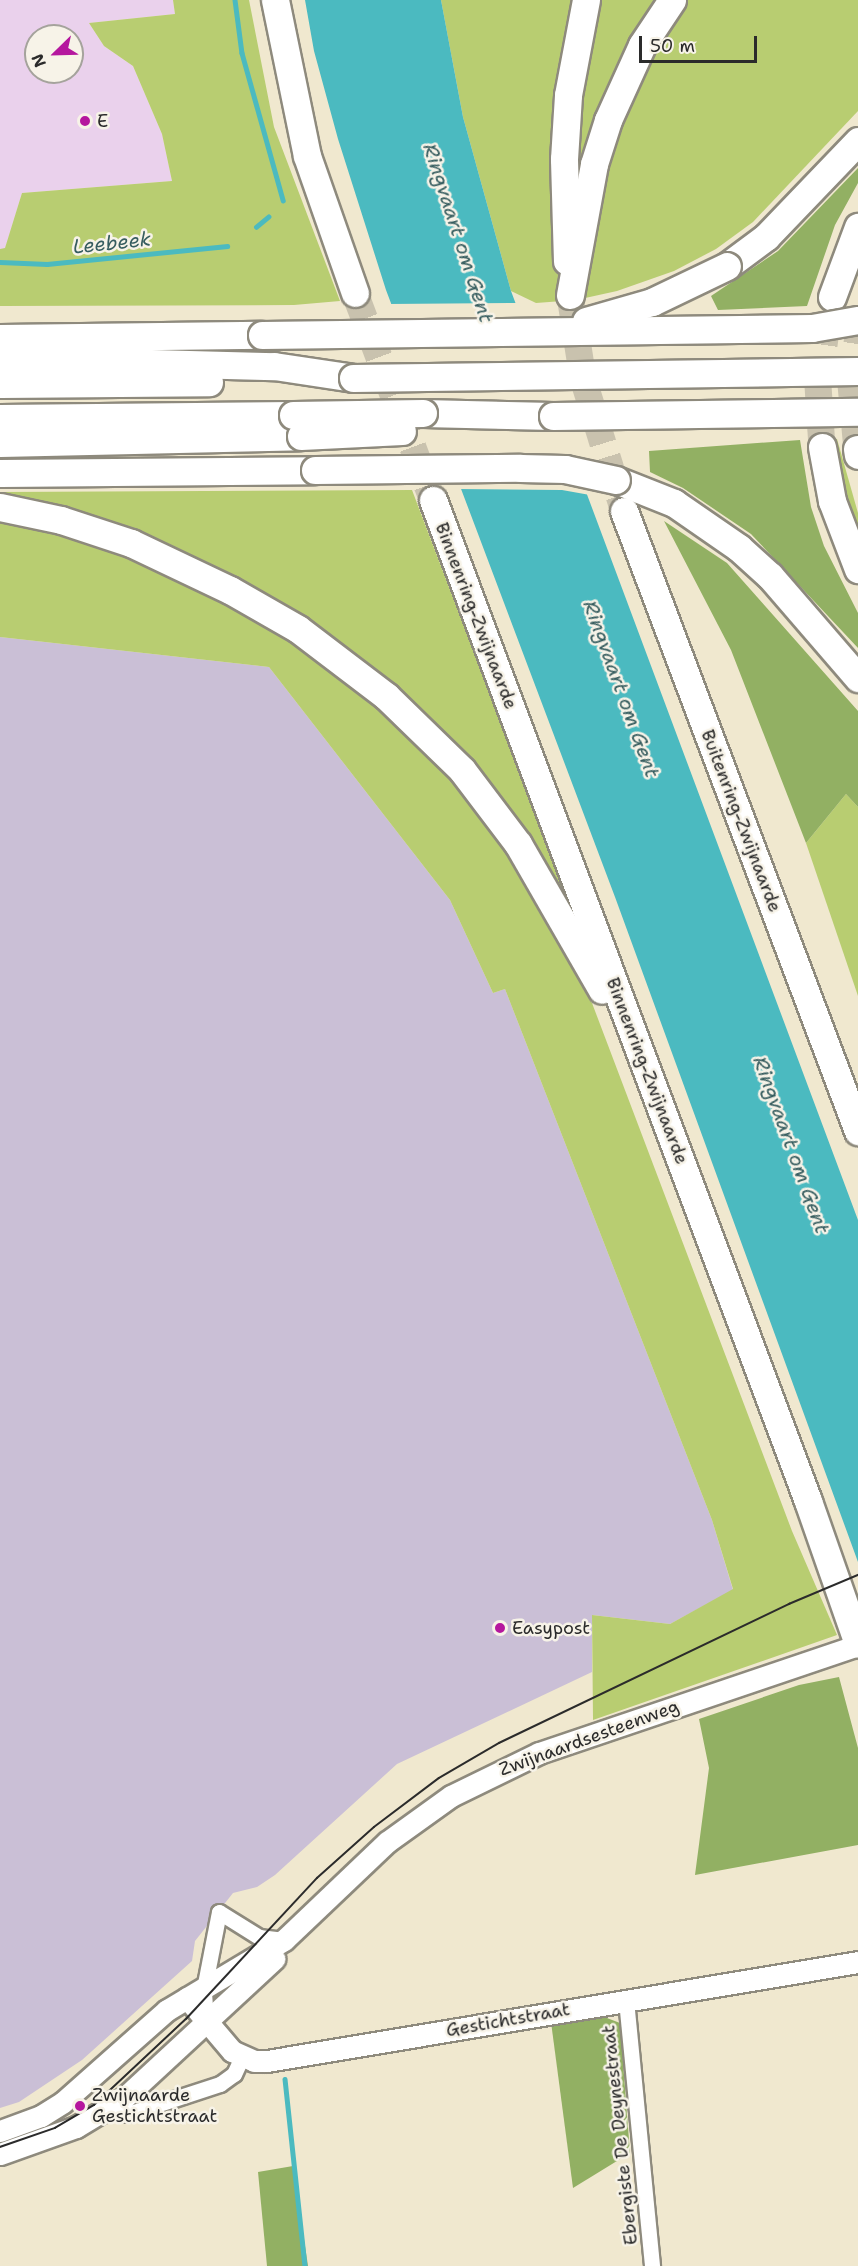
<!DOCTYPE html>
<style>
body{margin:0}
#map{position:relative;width:858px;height:2266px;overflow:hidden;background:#f0e8cf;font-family:"Shantell Sans",sans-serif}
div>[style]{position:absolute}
.built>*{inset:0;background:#ead1ec}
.industrial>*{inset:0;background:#cabfd6}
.green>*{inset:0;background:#b8cd71}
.forest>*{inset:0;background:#92b063}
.water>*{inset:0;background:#4bbac0}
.pier>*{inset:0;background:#f0e8cf}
.stream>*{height:4.5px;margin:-2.25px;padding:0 2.25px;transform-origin:2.25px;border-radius:2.25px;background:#4bbac0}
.highway-tunnel>*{height:27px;margin-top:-13.5px;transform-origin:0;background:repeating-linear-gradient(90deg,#c9c2ae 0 27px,transparent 0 41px)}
.roads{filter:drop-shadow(2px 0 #8e8a7d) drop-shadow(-2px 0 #8e8a7d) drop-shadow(0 2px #8e8a7d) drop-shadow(0 -2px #8e8a7d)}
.street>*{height:15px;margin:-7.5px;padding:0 7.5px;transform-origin:7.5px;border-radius:7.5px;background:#fff}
.secondary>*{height:21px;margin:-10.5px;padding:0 10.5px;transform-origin:10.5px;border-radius:10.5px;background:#fff}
.highway>*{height:27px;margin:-13.5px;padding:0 13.5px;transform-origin:13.5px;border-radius:13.5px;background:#fff}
.tram>*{height:1.5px;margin:-0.75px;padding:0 0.75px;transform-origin:0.75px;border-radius:0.75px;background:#2b2b2b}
.bridges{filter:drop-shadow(2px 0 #8e8a7d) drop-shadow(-2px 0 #8e8a7d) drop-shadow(0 2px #8e8a7d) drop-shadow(0 -2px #8e8a7d)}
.highway-bridge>*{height:27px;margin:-13.5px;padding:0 13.5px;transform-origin:13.5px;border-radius:13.5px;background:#fff}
.dots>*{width:16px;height:16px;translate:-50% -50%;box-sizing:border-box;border:3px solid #f7f3e8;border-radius:50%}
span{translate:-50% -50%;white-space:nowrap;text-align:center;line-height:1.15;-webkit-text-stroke:5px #f7f3e8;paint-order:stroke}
.poi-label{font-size:18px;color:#2b2b2b}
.left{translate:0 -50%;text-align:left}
.street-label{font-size:18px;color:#2b2b2b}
.water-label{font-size:20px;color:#365d5f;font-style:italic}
.north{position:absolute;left:24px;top:24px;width:60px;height:60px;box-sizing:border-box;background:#f7f3e8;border:2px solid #a5a39c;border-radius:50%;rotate:247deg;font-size:16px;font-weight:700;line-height:24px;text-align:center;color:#2b2b2b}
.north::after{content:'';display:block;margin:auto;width:21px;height:27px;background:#b5179e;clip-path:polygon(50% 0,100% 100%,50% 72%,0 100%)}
.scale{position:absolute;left:639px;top:36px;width:118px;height:27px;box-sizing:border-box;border:3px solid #2b2b2b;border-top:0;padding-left:8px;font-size:18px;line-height:21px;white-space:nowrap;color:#2b2b2b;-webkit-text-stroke:4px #f7f3e8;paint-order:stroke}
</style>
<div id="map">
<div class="built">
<div style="clip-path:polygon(evenodd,0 0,173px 0,175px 14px,89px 23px,104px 46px,133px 66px,162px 134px,172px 181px,22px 193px,5px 249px,0 249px,0 0,36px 36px,72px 36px,72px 72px,36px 72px,36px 36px)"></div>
</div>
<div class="industrial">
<div style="clip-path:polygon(0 637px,269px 667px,450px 900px,493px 993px,505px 989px,712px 1520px,733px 1590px,670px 1624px,592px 1615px,592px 1672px,397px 1764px,275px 1875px,257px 1887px,233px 1893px,195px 1941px,192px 1961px,82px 2060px,19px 2102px,0 2108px)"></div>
</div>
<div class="green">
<div style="clip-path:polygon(173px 0,249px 0,274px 127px,340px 301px,294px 305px,0 306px,0 249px,5px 248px,22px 193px,172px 181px,162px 134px,133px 66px,104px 46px,89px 23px,175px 14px)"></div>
<div style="clip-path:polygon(441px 0,858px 0,858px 111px,753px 222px,716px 249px,674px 271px,617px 291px,576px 300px,536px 303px,511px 291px,463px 117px)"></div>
<div style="clip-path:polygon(833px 439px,837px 439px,858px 513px,858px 539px,842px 494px)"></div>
<div style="clip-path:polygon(412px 490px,578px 926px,570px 960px,592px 1003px,792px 1531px,837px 1635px,593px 1720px,592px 1615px,670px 1624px,733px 1589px,712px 1520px,505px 989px,493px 993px,450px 900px,269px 667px,0 637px,0 492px)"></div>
<div style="clip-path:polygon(846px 794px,858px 807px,858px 996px,806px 843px)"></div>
</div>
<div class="forest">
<div style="clip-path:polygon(858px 168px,858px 183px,835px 225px,807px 306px,718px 310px,711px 296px,778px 251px)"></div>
<div style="clip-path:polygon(800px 440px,811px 507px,824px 546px,858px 613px,858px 648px,751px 534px,683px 488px,650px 472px,649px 451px)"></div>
<div style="clip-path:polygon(664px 521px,727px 563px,858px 711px,858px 807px,846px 794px,806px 843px,731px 650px)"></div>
<div style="clip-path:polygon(839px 1677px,858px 1748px,858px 1845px,695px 1875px,709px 1768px,699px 1719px,799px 1685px)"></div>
<div style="clip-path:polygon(599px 2015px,620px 2023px,630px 2153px,573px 2188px,551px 2022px)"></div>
<div style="clip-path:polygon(293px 2166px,308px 2266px,267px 2266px,258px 2172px)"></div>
</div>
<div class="water">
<div style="clip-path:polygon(305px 0,441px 0,463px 117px,511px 291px,858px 1220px,858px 1562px,615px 897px,386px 290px,338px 139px,314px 51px)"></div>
</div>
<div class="pier">
<div style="clip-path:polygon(519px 303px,590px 495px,562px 490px,456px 489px,388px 304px)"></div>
</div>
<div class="stream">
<div style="left:235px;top:0;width:53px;rotate:82.5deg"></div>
<div style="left:242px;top:53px;width:153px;rotate:74.4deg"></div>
<div style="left:256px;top:227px;width:16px;rotate:-40deg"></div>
<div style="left:0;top:262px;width:47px;rotate:2.4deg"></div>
<div style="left:47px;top:264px;width:181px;rotate:-5.7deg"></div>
<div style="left:285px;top:2079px;width:188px;rotate:83.9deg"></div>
</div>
<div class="highway-tunnel">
<div style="left:355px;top:293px;width:221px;rotate:69.4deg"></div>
<div style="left:570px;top:295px;width:84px;rotate:81.1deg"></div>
<div style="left:583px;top:378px;width:139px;rotate:72.9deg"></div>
<div style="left:822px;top:447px;width:62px;rotate:-93.7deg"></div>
<div style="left:818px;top:385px;width:82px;rotate:-81.6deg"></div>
<div style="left:857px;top:449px;width:65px;rotate:-95.3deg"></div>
<div style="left:851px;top:384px;width:49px;rotate:-81.7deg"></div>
</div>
<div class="roads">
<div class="street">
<div style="left:626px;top:2000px;width:267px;rotate:84.4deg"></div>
<div style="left:206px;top:2021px;width:32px;rotate:-94deg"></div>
<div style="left:204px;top:1989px;width:78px;rotate:-79deg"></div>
<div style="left:219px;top:1912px;width:47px;rotate:32deg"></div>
<div style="left:259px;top:1937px;width:25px;rotate:7deg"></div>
<div style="left:106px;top:2110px;width:22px;rotate:10deg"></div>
<div style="left:128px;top:2114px;width:97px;rotate:-18.1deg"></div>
<div style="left:220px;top:2084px;width:17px;rotate:-36deg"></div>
<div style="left:234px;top:2074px;width:19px;rotate:-65deg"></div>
</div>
<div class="secondary">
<div style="left:187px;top:1998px;width:70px;rotate:49.7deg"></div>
<div style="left:232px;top:2051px;width:24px;rotate:24deg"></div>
<div style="left:254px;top:2061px;width:13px"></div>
<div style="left:267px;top:2061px;width:599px;rotate:-9.51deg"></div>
<div style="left:0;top:2131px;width:44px;rotate:-20.1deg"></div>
<div style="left:41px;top:2116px;width:26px;rotate:-32deg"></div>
<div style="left:63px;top:2102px;width:139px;rotate:-41.5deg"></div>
<div style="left:167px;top:2010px;width:136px;rotate:-30.9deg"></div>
<div style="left:284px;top:1940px;width:142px;rotate:-43.6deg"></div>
<div style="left:387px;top:1842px;width:79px;rotate:-35.7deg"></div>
<div style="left:451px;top:1796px;width:98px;rotate:-26deg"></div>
<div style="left:539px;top:1753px;width:337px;rotate:-18.7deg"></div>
<div style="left:0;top:2154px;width:81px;rotate:-19.6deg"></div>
<div style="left:76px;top:2127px;width:56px;rotate:-31.1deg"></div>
<div style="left:124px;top:2098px;width:205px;rotate:-42.8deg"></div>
</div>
<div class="highway">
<div style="left:275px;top:0;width:159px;rotate:78.4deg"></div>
<div style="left:307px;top:156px;width:145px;rotate:70.7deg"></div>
<div style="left:567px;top:261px;width:102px;rotate:-91.7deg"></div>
<div style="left:564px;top:159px;width:64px;rotate:-86.4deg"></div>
<div style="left:568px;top:95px;width:97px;rotate:-79.3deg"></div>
<div style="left:727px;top:266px;width:49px;rotate:-36.6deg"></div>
<div style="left:766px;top:237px;width:133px;rotate:-46.2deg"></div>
<div style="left:570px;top:295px;width:133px;rotate:-79.6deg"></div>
<div style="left:594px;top:164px;width:46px;rotate:-72.3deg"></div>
<div style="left:608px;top:120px;width:82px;rotate:-65.6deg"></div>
<div style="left:642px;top:45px;width:54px;rotate:-56.3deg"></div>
<div style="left:832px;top:297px;width:75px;rotate:-69.6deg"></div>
<div style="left:0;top:338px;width:262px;rotate:-0.7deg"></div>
<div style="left:0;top:359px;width:274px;rotate:1.5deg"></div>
<div style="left:274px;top:366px;width:80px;rotate:8.6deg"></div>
<div style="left:0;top:384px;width:209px;rotate:-0.5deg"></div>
<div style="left:423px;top:413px;width:130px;rotate:1.3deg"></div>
<div style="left:0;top:418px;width:293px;rotate:-0.6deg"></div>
<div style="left:0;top:443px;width:301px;rotate:-1.3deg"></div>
<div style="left:822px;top:447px;width:55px;rotate:79.5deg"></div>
<div style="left:832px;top:501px;width:73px;rotate:69.1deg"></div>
<div style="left:857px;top:449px;width:6px;rotate:81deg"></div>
<div style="left:0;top:473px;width:315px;rotate:-0.5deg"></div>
<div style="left:616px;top:480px;width:62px;rotate:21.6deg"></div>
<div style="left:674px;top:503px;width:79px;rotate:34.7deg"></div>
<div style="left:739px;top:548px;width:42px;rotate:42.1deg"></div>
<div style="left:770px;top:576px;width:135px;rotate:49.2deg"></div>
<div style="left:433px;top:500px;width:1069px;rotate:69.46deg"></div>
<div style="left:808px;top:1501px;width:151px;rotate:70.7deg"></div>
<div style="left:0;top:507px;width:62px;rotate:12deg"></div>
<div style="left:61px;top:520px;width:74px;rotate:18.2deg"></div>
<div style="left:131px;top:543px;width:110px;rotate:25.4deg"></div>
<div style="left:230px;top:590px;width:78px;rotate:29.8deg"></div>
<div style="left:298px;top:629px;width:111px;rotate:37.3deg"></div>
<div style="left:386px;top:696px;width:106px;rotate:44.2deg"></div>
<div style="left:462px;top:770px;width:93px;rotate:52.9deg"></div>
<div style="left:518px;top:844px;width:168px;rotate:60.1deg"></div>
<div style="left:624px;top:511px;width:663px;rotate:69.32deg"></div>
</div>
</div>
<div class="tram">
<div style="left:0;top:2147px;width:58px;rotate:-19.1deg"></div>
<div style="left:55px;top:2128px;width:45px;rotate:-30.5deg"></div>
<div style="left:94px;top:2105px;width:126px;rotate:-43.1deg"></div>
<div style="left:186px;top:2019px;width:192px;rotate:-47.1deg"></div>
<div style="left:317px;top:1878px;width:76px;rotate:-41.8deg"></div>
<div style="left:374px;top:1827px;width:81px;rotate:-37deg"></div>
<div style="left:439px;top:1778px;width:69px;rotate:-30.3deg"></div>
<div style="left:499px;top:1743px;width:322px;rotate:-25.6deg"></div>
<div style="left:789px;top:1604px;width:75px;rotate:-22.8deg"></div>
</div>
<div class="bridges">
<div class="highway-bridge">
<div style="left:586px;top:321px;width:69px;rotate:-16.1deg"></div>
<div style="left:652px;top:302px;width:83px;rotate:-25.6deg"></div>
<div style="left:262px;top:335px;width:550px;rotate:-0.73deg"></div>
<div style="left:812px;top:328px;width:47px;rotate:-9.9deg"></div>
<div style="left:353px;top:378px;width:505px;rotate:-0.79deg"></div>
<div style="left:293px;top:415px;width:130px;rotate:-0.9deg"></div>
<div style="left:553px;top:416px;width:305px;rotate:-0.8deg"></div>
<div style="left:301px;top:436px;width:101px;rotate:-2.8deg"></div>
<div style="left:315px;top:470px;width:205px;rotate:-0.6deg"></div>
<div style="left:520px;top:468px;width:45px;rotate:1.3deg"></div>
<div style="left:565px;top:469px;width:52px;rotate:12.2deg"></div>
</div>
</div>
<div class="dots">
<div style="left:85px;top:121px;background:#b5179e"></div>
<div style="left:500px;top:1628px;background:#b5179e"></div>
<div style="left:80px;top:2106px;background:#b5179e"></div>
</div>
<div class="poi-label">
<span class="left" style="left:97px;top:121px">E</span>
<span class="left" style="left:512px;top:1628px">Easypost</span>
<span class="left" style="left:92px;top:2106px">Zwijnaarde<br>Gestichtstraat</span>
</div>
<div class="street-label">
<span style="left:476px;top:616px;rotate:69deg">Binnenring-Zwijnaarde</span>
<span style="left:741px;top:821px;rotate:69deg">Buitenring-Zwijnaarde</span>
<span style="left:647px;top:1071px;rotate:69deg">Binnenring-Zwijnaarde</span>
<span style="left:589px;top:1738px;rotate:-20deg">Zwijnaardsesteenweg</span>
<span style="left:508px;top:2020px;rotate:-10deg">Gestichtstraat</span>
<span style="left:620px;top:2135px;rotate:-96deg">Ebergiste De Deynestraat</span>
</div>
<div class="water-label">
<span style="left:458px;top:233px;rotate:72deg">Ringvaart om Gent</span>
<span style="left:112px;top:243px;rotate:-6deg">Leebeek</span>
<span style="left:621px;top:689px;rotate:70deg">Ringvaart om Gent</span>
<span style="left:791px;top:1145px;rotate:70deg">Ringvaart om Gent</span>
</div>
<div class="north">N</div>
<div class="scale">50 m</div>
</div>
